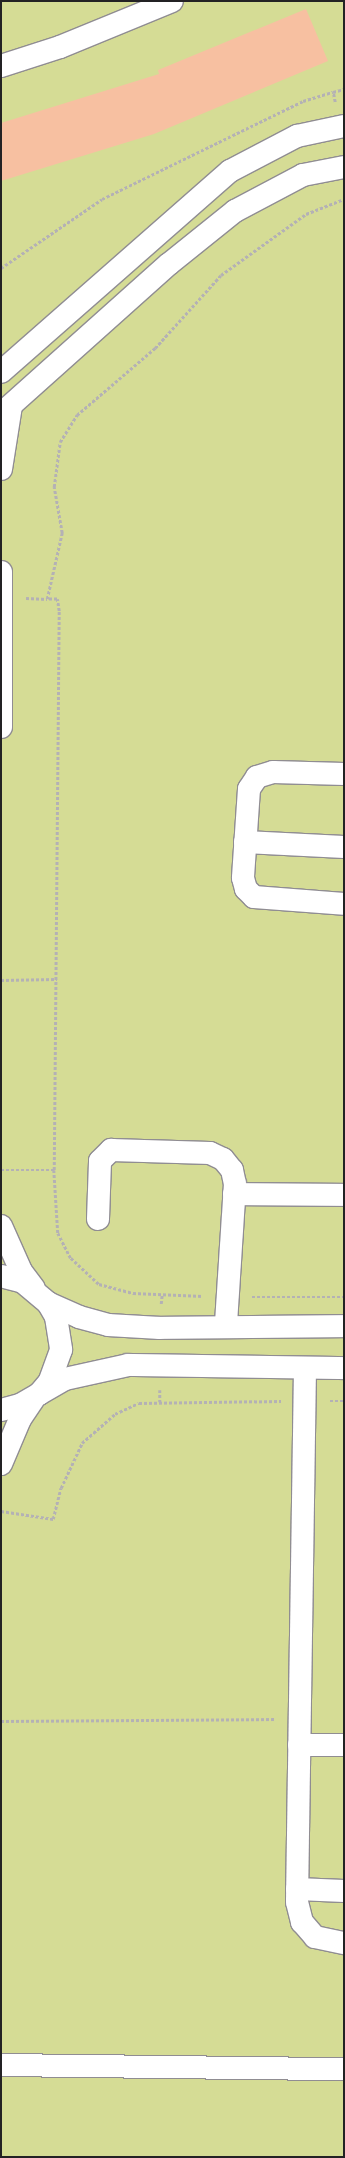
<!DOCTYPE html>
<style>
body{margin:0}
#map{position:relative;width:345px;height:2158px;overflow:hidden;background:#fdfaff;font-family:Manrope,sans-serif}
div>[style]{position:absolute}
.green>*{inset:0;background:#d5dc95}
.building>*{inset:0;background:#f7c0a1}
.path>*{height:2.5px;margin-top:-1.25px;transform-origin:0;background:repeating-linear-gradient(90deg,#b4b1b5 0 3px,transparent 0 5px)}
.roads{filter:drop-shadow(1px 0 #908d92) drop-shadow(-1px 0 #908d92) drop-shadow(0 1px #908d92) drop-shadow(0 -1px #908d92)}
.minor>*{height:22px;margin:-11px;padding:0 11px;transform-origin:11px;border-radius:11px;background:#fff}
span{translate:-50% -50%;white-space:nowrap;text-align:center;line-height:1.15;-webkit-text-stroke:3.5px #fff;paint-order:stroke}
.frame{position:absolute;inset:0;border:2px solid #232224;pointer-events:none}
</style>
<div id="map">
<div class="green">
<div style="clip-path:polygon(1px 1px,344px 1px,344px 2157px,1px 2157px)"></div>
</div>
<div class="building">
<div style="clip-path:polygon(306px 9px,328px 61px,154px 134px,1px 181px,1px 123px,159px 74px,158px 70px)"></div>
</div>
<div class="path">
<div style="left:335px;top:102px;width:10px;rotate:-101deg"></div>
<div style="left:333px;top:92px;width:11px;rotate:-15deg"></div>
<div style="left:1px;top:268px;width:122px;rotate:-34.3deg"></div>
<div style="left:102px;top:199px;width:224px;rotate:-26deg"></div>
<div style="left:303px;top:101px;width:31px;rotate:-17deg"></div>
<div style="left:26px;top:598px;width:21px;rotate:3deg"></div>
<div style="left:1px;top:980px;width:56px;rotate:-1deg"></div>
<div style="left:1px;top:1170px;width:53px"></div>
<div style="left:54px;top:1170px;width:559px;rotate:-89.49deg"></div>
<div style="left:59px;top:611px;width:12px;rotate:-99deg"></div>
<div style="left:57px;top:599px;width:10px;rotate:180deg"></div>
<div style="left:47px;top:599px;width:68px;rotate:-77.2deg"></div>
<div style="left:62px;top:533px;width:47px;rotate:-99.9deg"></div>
<div style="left:54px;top:487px;width:45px;rotate:-82.4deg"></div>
<div style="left:60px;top:442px;width:32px;rotate:-58deg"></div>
<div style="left:77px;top:415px;width:103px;rotate:-40.7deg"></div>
<div style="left:155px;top:348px;width:98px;rotate:-47.9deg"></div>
<div style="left:221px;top:275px;width:105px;rotate:-35.7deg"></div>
<div style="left:306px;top:214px;width:41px;rotate:-21.5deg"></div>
<div style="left:54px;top:1170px;width:63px;rotate:86.4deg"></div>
<div style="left:58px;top:1233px;width:28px;rotate:63deg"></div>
<div style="left:71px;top:1258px;width:38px;rotate:43deg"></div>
<div style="left:99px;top:1284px;width:35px;rotate:15deg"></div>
<div style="left:133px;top:1293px;width:70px;rotate:2.5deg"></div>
<div style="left:252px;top:1297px;width:92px"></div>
<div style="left:161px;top:1304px;width:9px;rotate:-84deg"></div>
<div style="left:160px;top:1390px;width:12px;rotate:90deg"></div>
<div style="left:330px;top:1401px;width:14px"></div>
<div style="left:1px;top:1511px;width:53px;rotate:8.7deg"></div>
<div style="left:53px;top:1519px;width:32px;rotate:-76deg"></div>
<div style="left:61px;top:1488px;width:50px;rotate:-65deg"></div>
<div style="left:82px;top:1443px;width:44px;rotate:-41.3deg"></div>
<div style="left:115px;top:1414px;width:26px;rotate:-25deg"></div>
<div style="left:139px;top:1403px;width:142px;rotate:-0.8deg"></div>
<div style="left:1px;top:1721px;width:275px;rotate:-0.4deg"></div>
</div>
<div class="roads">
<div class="minor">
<div style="left:1px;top:66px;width:62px;rotate:-17.9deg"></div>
<div style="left:60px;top:47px;width:121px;rotate:-22.3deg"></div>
<div style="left:1px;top:372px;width:305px;rotate:-41.3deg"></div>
<div style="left:230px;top:171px;width:76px;rotate:-27.6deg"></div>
<div style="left:297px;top:136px;width:48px;rotate:-12deg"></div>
<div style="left:1px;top:414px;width:225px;rotate:-41.8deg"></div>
<div style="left:169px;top:264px;width:85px;rotate:-38.8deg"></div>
<div style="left:235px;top:211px;width:77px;rotate:-27.9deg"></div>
<div style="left:303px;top:175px;width:42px;rotate:-11deg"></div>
<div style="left:1px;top:469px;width:64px;rotate:-81deg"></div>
<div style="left:1px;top:572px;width:155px;rotate:90deg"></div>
<div style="left:344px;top:774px;width:71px;rotate:-178.4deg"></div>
<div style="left:273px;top:772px;width:17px;rotate:163deg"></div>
<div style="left:257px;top:777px;width:14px;rotate:124deg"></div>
<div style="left:249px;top:789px;width:89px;rotate:93.9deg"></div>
<div style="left:243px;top:878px;width:11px;rotate:75deg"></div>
<div style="left:246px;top:889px;width:11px;rotate:45deg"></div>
<div style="left:254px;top:897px;width:90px;rotate:4.4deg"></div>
<div style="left:245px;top:842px;width:99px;rotate:2.9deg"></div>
<div style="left:234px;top:1194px;width:110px;rotate:0.5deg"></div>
<div style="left:98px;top:1219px;width:58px;rotate:-88deg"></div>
<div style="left:100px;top:1161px;width:16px;rotate:-45deg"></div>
<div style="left:111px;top:1150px;width:99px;rotate:1.7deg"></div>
<div style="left:210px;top:1153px;width:14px;rotate:25deg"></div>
<div style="left:223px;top:1159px;width:14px;rotate:51deg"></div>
<div style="left:232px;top:1170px;width:14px;rotate:78deg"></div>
<div style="left:235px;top:1184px;width:141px;rotate:93.7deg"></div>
<div style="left:1px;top:1226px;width:49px;rotate:66deg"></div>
<div style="left:21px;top:1271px;width:21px;rotate:53deg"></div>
<div style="left:1px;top:1276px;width:23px;rotate:15deg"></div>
<div style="left:23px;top:1282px;width:33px;rotate:40deg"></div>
<div style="left:48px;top:1303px;width:16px;rotate:60deg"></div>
<div style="left:56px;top:1317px;width:33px;rotate:81deg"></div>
<div style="left:61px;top:1350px;width:33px;rotate:110deg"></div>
<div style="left:50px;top:1381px;width:17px;rotate:130deg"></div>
<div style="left:39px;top:1394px;width:22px;rotate:150deg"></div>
<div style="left:20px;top:1405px;width:20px;rotate:165deg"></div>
<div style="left:48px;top:1303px;width:34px;rotate:24deg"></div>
<div style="left:79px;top:1317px;width:30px;rotate:15deg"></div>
<div style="left:108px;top:1325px;width:52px;rotate:3.3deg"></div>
<div style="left:160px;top:1328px;width:184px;rotate:-0.6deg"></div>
<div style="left:305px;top:1368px;width:534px;rotate:90.86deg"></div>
<div style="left:297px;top:1902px;width:21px;rotate:76deg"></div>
<div style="left:302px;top:1922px;width:20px;rotate:49deg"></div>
<div style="left:315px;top:1937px;width:30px;rotate:12deg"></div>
<div style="left:39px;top:1394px;width:30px;rotate:-30deg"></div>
<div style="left:65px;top:1379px;width:65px;rotate:-12.5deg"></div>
<div style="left:128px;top:1365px;width:216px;rotate:0.8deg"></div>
<div style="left:1px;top:1464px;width:49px;rotate:-67.1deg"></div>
<div style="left:20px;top:1419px;width:25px;rotate:-56deg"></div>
<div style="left:299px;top:1745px;width:45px"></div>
<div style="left:297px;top:1889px;width:47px;rotate:2.4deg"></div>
<div style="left:1px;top:2065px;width:343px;rotate:0.7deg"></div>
</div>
</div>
<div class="frame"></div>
</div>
